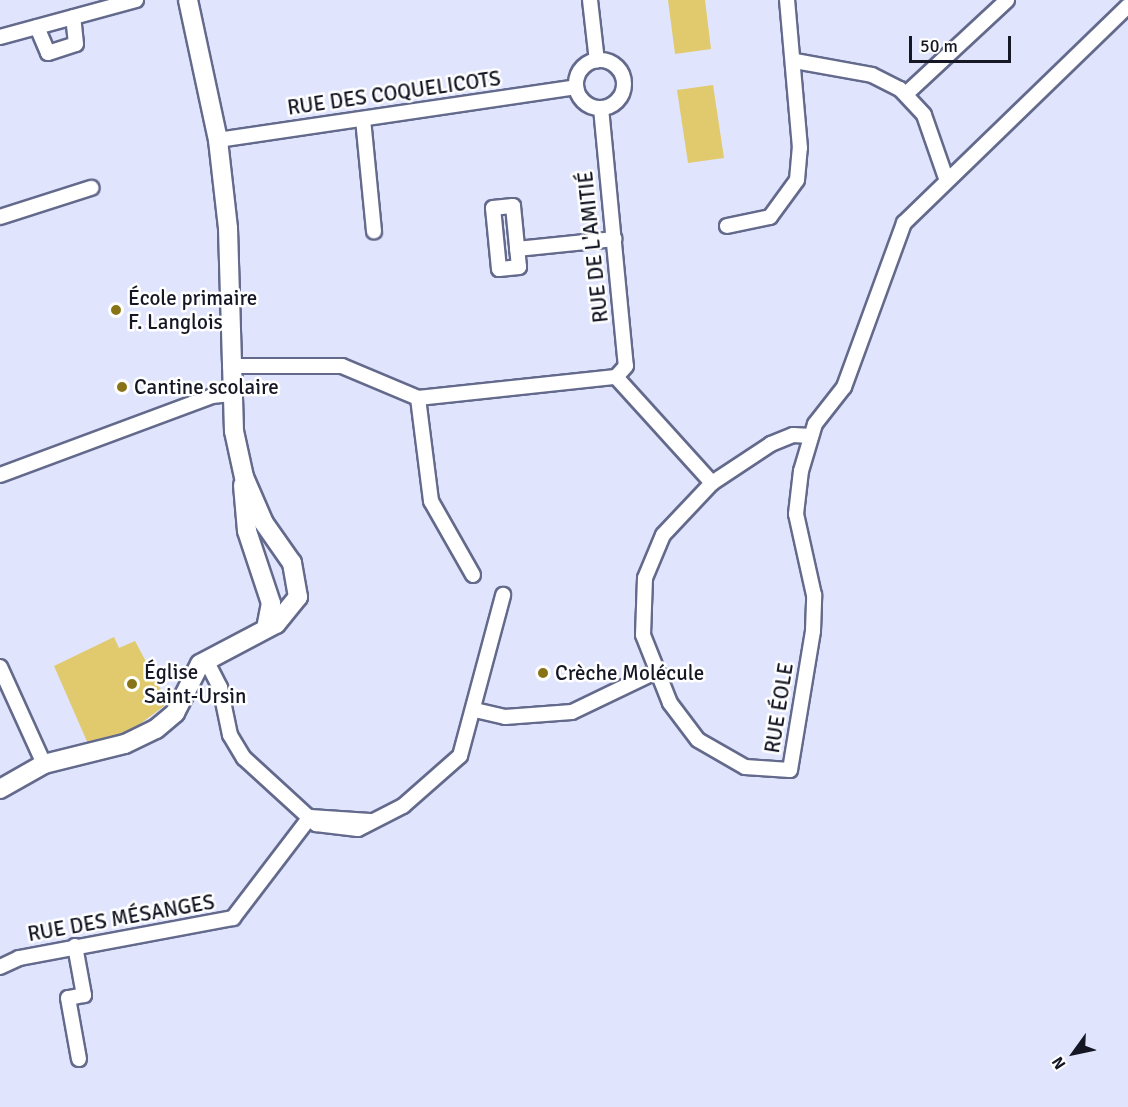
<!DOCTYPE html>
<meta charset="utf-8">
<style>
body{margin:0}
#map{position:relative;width:1128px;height:1107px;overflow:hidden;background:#e0e5fd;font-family:Signika,sans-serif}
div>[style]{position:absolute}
.green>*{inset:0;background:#e0ca6d}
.roads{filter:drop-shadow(2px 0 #636a8c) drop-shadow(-2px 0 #636a8c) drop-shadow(0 2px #636a8c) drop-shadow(0 -2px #636a8c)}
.minor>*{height:14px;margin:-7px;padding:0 7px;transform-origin:7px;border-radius:7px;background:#fff}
.minor>.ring{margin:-7px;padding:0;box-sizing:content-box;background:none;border:14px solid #fff;border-radius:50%}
.tertiary>*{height:18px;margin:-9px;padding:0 9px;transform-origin:9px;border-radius:9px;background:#fff}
.dots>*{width:16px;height:16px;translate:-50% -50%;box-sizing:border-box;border:3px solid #fff;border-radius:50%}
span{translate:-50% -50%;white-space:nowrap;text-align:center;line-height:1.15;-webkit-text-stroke:5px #fff;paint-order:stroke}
.street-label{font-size:21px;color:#151725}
.poi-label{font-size:21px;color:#151725}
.left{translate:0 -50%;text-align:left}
.north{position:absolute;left:1044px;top:1023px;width:60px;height:60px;-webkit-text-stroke:4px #fff;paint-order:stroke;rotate:237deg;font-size:16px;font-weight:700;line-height:24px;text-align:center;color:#151725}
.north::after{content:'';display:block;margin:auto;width:21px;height:27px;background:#151725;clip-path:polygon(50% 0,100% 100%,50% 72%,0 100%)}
.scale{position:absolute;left:909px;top:36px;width:102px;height:27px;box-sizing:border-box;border:3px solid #151725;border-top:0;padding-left:8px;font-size:18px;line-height:21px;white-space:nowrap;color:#151725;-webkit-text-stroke:4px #fff;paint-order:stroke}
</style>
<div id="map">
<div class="green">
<div style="clip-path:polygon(668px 0,705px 0,711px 49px,675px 54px)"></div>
<div style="clip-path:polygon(713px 85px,724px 158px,688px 163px,677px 90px)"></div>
<div style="clip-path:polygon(114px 637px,119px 648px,135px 641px,168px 703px,128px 733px,89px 746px,54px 666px)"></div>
</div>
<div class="roads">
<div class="minor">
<div style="left:590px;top:0;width:61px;rotate:83.5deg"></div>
<div style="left:37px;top:27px;width:28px;rotate:67deg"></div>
<div style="left:48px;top:53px;width:29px;rotate:-18deg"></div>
<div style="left:76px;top:44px;width:27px;rotate:-96deg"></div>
<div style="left:0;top:37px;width:141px;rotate:-15.2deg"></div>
<div class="ring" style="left:576px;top:60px;width:34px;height:34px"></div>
<div style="left:795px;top:61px;width:78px;rotate:10.3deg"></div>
<div style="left:872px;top:75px;width:31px;rotate:27deg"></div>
<div style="left:900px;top:89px;width:35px;rotate:47deg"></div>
<div style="left:924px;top:115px;width:67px;rotate:70.8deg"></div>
<div style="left:906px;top:94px;width:138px;rotate:-42.9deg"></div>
<div style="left:601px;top:108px;width:259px;rotate:84.5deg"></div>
<div style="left:626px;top:366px;width:15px;rotate:132deg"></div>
<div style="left:363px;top:119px;width:113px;rotate:84.4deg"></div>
<div style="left:218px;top:140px;width:362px;rotate:-8.4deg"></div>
<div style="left:513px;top:206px;width:61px;rotate:84.4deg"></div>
<div style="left:519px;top:267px;width:20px;rotate:174deg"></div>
<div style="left:499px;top:269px;width:61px;rotate:-95.6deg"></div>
<div style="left:493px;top:208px;width:20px;rotate:-6deg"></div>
<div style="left:0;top:217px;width:96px;rotate:-17.7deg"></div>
<div style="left:727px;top:226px;width:44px;rotate:-11.8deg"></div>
<div style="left:770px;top:217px;width:46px;rotate:-53.9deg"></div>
<div style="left:797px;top:180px;width:32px;rotate:-85deg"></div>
<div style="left:800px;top:148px;width:149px;rotate:-95deg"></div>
<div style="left:517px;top:249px;width:98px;rotate:-5.9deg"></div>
<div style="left:230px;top:366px;width:112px"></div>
<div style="left:342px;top:366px;width:82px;rotate:22.8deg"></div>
<div style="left:418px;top:398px;width:199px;rotate:-6.1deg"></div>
<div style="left:616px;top:377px;width:143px;rotate:47.8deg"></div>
<div style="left:418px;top:398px;width:104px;rotate:82.8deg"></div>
<div style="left:431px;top:501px;width:85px;rotate:60.4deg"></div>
<div style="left:811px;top:436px;width:18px;rotate:-177deg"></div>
<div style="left:793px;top:435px;width:24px;rotate:158deg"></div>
<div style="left:771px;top:444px;width:71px;rotate:146.5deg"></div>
<div style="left:712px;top:483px;width:71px;rotate:133.3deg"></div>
<div style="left:663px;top:535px;width:47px;rotate:112.7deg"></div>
<div style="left:645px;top:578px;width:57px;rotate:92deg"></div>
<div style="left:643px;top:635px;width:73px;rotate:68.3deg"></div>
<div style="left:670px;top:703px;width:46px;rotate:52.9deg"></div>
<div style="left:698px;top:740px;width:54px;rotate:29.9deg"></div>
<div style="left:745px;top:767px;width:45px;rotate:3.8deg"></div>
<div style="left:790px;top:770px;width:141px;rotate:-80.6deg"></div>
<div style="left:813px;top:631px;width:36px;rotate:-88deg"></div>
<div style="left:814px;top:595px;width:83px;rotate:-102.5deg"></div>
<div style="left:796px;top:514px;width:43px;rotate:-83.4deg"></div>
<div style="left:801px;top:471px;width:49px;rotate:-73.4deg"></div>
<div style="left:815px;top:424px;width:47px;rotate:-51.9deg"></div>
<div style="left:844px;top:387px;width:175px;rotate:-69.9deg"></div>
<div style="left:904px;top:223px;width:312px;rotate:-44.1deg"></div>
<div style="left:0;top:475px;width:226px;rotate:-20.4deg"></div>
<div style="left:212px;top:396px;width:19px;rotate:-6deg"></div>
<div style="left:206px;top:660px;width:30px;rotate:63deg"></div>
<div style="left:220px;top:687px;width:49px;rotate:78.2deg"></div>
<div style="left:230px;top:735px;width:27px;rotate:59deg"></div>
<div style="left:244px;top:758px;width:98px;rotate:42.5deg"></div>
<div style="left:316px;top:824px;width:42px;rotate:6.8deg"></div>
<div style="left:358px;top:829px;width:51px;rotate:-27.1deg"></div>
<div style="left:403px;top:806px;width:76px;rotate:-41.3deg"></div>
<div style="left:460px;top:756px;width:167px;rotate:-75deg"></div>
<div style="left:0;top:667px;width:107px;rotate:65.6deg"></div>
<div style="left:475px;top:710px;width:31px;rotate:13deg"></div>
<div style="left:505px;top:717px;width:67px;rotate:-4.3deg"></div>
<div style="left:572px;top:712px;width:92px;rotate:-25.7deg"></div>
<div style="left:310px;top:817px;width:60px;rotate:3.8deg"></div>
<div style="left:75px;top:946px;width:50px;rotate:79.6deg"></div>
<div style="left:84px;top:995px;width:16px;rotate:169deg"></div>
<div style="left:68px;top:998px;width:62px;rotate:79.8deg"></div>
<div style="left:0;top:967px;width:21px;rotate:-25deg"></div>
<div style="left:19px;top:958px;width:218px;rotate:-10.6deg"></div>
<div style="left:233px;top:918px;width:127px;rotate:-52.7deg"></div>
</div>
<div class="tertiary">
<div style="left:243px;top:485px;width:46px;rotate:85deg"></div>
<div style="left:247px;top:531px;width:76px;rotate:71.6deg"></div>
<div style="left:271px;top:603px;width:25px;rotate:101deg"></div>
<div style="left:0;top:789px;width:51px;rotate:-29.6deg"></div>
<div style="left:44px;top:764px;width:83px;rotate:-13.9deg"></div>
<div style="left:125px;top:744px;width:34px;rotate:-26deg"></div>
<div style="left:156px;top:729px;width:25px;rotate:-40deg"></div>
<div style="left:175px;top:713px;width:55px;rotate:-63deg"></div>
<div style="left:200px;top:664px;width:86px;rotate:-27.8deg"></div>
<div style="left:276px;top:624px;width:35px;rotate:-51deg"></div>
<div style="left:298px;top:597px;width:35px;rotate:-100deg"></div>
<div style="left:292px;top:563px;width:49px;rotate:-125deg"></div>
<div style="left:264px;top:523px;width:50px;rotate:-113.5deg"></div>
<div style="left:244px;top:477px;width:47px;rotate:-102.3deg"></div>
<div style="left:234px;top:431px;width:203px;rotate:-91.7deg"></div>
<div style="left:228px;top:228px;width:89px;rotate:-96.5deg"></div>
<div style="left:218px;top:140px;width:143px;rotate:-102.1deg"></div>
</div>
</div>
<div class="dots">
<div style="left:116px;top:310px;background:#887417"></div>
<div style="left:122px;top:387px;background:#887417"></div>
<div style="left:543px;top:673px;background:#887417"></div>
<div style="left:132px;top:684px;background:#887417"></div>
</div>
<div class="street-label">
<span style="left:394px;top:93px;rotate:-8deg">RUE DES COQUELICOTS</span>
<span style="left:593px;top:247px;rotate:-96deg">RUE DE L'AMITIÉ</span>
<span style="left:779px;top:708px;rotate:-81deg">RUE ÉOLE</span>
<span style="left:121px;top:918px;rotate:-10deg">RUE DES MÉSANGES</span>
</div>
<div class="poi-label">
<span class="left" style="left:128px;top:310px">École primaire<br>F. Langlois</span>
<span class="left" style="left:134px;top:387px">Cantine scolaire</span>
<span class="left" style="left:144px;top:684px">Église<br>Saint-Ursin</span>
<span class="left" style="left:555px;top:673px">Crèche Molécule</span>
</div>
<div class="north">N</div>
<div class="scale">50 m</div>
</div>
